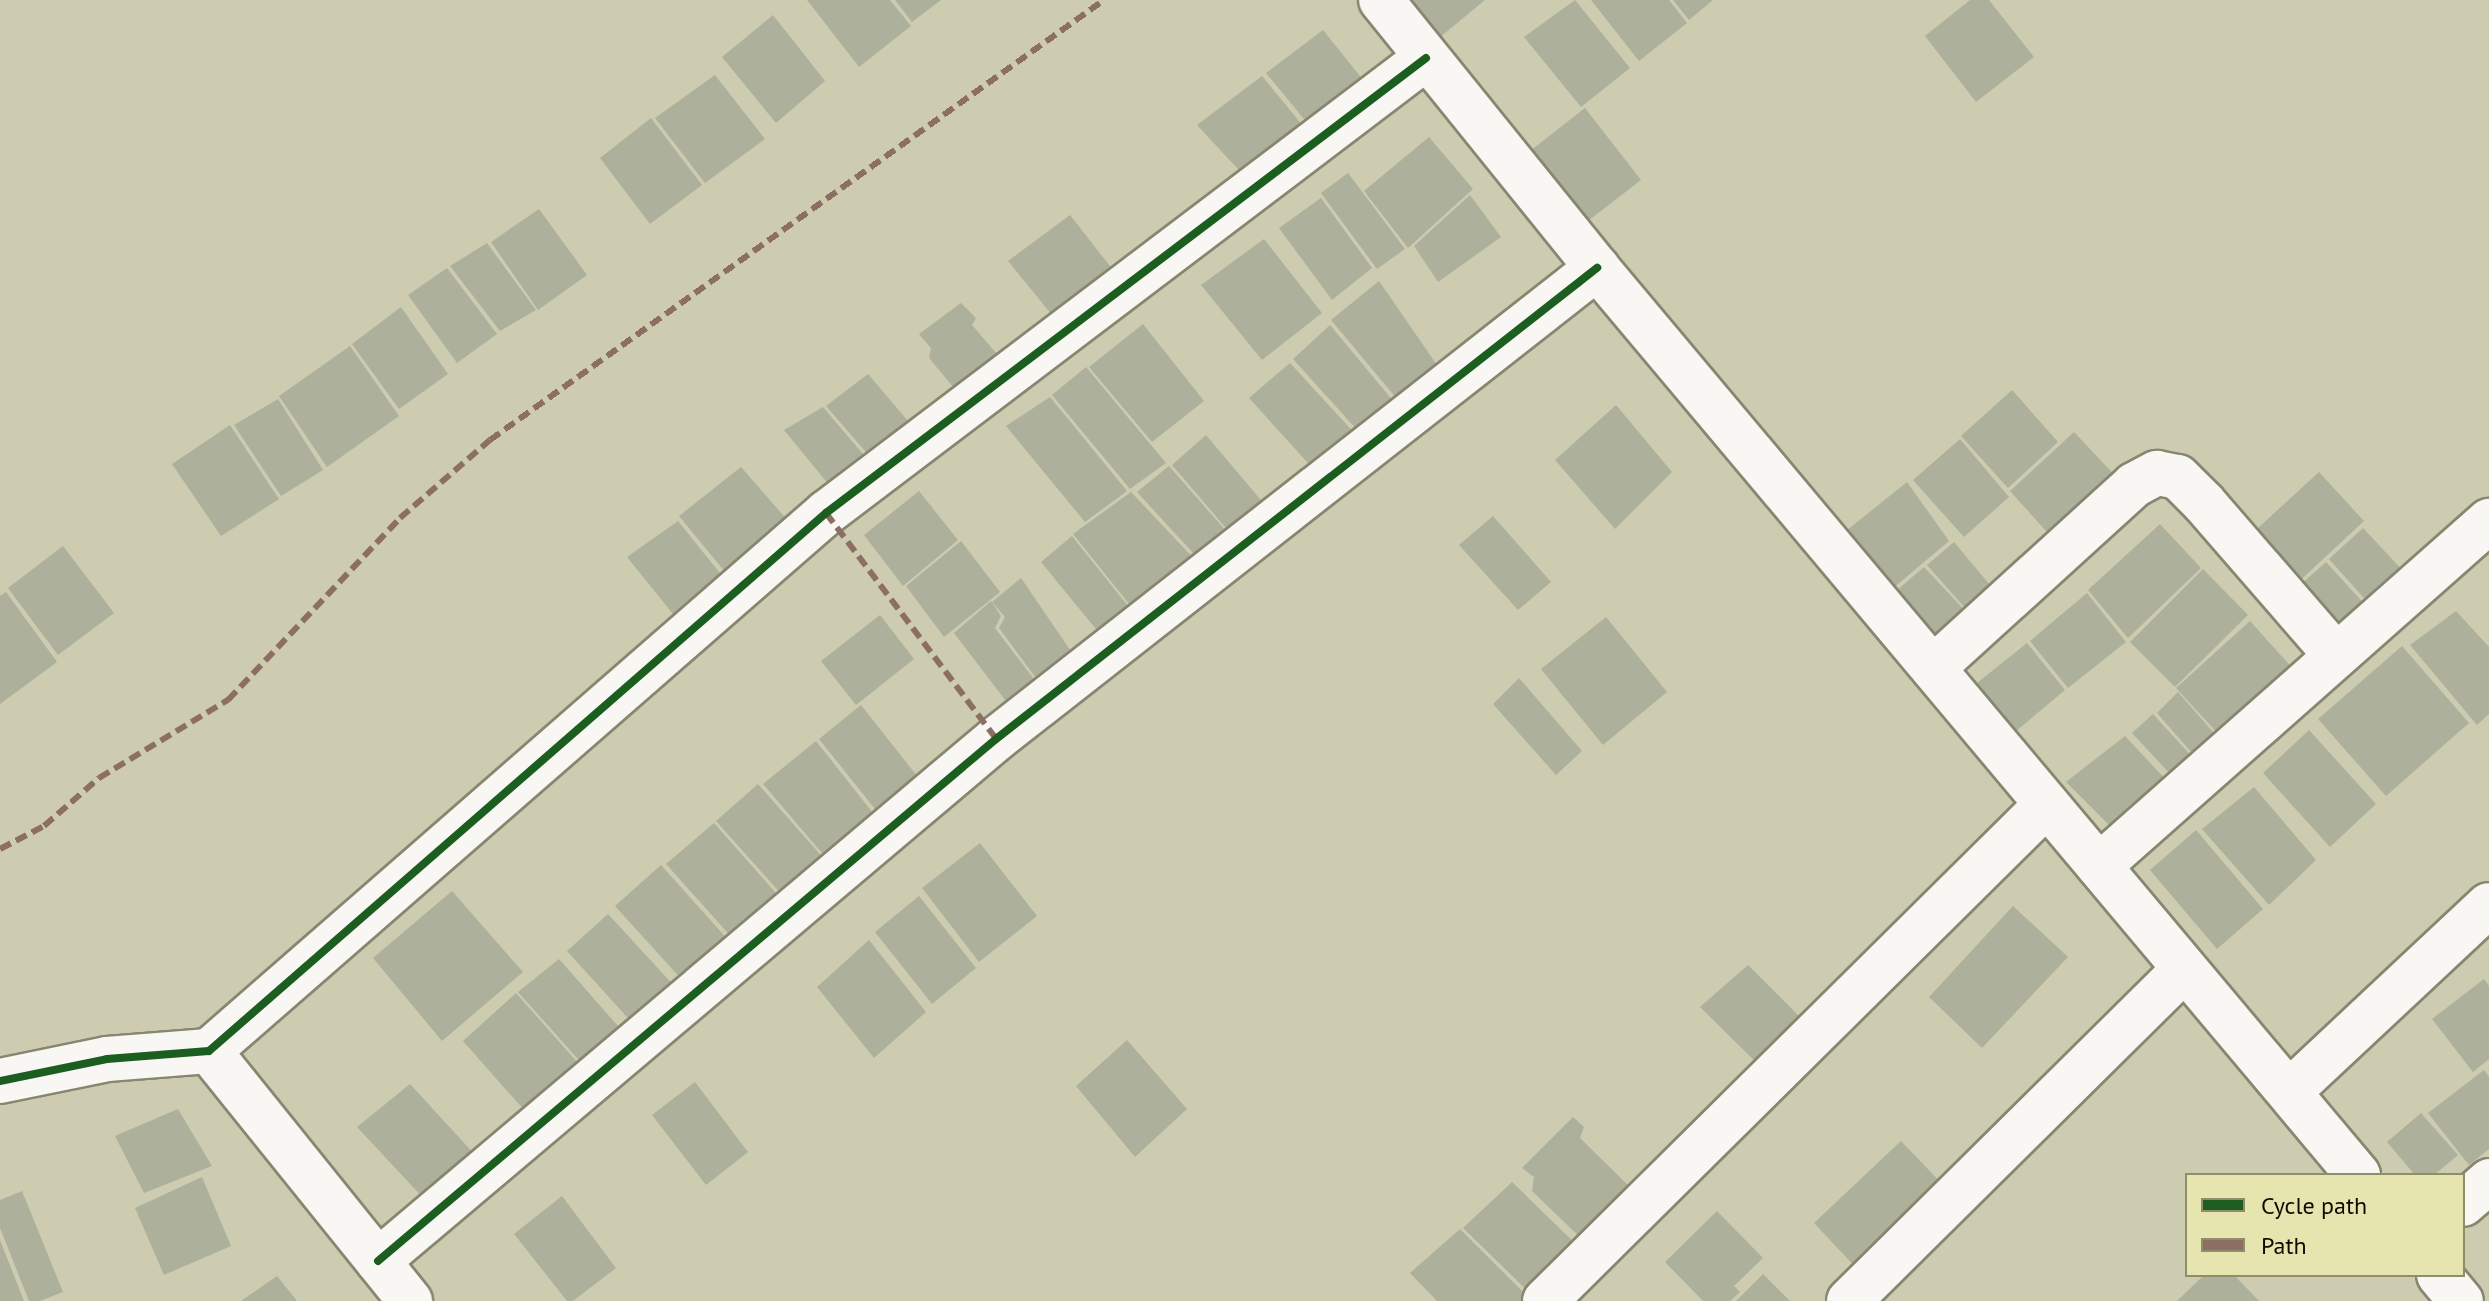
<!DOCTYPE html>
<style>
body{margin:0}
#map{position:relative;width:2489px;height:1301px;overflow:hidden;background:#cdccb0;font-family:"PT Sans",sans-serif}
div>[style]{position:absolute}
.building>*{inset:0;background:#adb09b}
.roads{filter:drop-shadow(2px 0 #878670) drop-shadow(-2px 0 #878670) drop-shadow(0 2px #878670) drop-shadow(0 -2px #878670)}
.street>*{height:44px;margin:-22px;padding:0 22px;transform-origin:22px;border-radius:22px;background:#f8f7f3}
.quiet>*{height:6px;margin-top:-3px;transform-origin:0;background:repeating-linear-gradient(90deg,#8d6e63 0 12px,transparent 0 18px)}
.cycleway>*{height:8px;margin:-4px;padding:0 4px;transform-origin:4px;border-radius:4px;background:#1b5e20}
span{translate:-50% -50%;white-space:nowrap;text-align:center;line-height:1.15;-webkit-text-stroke:6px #e7e5af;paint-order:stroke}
.legend{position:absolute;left:2185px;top:1173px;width:280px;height:104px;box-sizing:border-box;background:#e7e5af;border:2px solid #908e69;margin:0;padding:10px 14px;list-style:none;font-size:24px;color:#0e0c00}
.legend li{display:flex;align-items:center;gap:16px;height:40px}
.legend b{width:40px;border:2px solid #908e69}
</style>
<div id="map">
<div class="building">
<div style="clip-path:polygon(807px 0,890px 0,911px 26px,859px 67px)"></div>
<div style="clip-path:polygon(895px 0,941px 0,912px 22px)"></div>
<div style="clip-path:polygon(1398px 0,1485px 0,1433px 43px)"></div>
<div style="clip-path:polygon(1575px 0,1630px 68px,1581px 107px,1524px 37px)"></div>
<div style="clip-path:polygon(1591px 0,1669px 0,1687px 23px,1639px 61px)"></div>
<div style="clip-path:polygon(1673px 0,1713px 0,1689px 20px)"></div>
<div style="clip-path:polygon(1970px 0,1989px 0,2034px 57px,1976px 102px,1925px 36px)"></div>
<div style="clip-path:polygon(773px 15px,825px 81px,776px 123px,722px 57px)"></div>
<div style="clip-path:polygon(1323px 30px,1368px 86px,1313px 130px,1266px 73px)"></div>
<div style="clip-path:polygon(715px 75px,765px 139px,705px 183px,655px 118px)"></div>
<div style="clip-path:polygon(1262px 76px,1308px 132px,1249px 181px,1197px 125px)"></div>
<div style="clip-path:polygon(1585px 108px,1641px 180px,1575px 231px,1520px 159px)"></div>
<div style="clip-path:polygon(651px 118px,702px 185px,650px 224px,600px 158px)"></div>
<div style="clip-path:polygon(1429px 137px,1473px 189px,1408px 248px,1364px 191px)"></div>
<div style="clip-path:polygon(1348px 173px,1405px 249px,1377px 269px,1321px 193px)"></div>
<div style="clip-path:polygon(1470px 195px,1501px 237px,1438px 282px,1414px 246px)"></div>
<div style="clip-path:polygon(1321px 198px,1372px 268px,1332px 300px,1279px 228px)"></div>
<div style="clip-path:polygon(539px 209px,587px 275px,538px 310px,491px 242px)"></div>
<div style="clip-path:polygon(1070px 215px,1113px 270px,1052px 315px,1008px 261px)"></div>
<div style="clip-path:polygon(1264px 239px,1322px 313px,1262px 360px,1201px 285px)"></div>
<div style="clip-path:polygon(487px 243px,536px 310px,500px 331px,450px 266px)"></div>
<div style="clip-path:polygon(447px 268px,497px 334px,457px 363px,408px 295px)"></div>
<div style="clip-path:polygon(1379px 281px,1437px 365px,1397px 399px,1331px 320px)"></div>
<div style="clip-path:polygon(961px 303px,976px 318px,972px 325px,1003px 361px,959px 394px,929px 358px,931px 348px,919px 334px)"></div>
<div style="clip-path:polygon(401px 307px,448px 374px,399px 409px,352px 344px)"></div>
<div style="clip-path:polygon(1143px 324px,1204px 401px,1152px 442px,1089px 367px)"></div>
<div style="clip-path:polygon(1330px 325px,1394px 402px,1359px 432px,1293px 359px)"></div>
<div style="clip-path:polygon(350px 346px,399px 416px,327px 467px,279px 396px)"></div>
<div style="clip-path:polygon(1290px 363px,1358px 437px,1318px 474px,1249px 398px)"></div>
<div style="clip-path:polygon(1086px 367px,1166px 463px,1130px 489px,1052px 395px)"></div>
<div style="clip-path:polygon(868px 374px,914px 428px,872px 459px,826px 406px)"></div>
<div style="clip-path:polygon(2012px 390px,2058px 442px,2008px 488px,1961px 436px)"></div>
<div style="clip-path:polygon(1050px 397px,1127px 491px,1085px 522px,1006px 426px)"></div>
<div style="clip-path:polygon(278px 399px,323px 470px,281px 496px,234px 425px)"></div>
<div style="clip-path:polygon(1616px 405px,1672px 472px,1615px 529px,1555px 460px)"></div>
<div style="clip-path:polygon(823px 407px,868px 460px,830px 486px,784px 430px)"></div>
<div style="clip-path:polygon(230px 425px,279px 499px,221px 536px,172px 464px)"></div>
<div style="clip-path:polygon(2074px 432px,2121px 482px,2055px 541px,2010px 491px)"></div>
<div style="clip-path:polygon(1206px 435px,1271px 512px,1237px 541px,1172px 465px)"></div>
<div style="clip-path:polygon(1960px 439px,2009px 497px,1964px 537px,1913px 480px)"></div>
<div style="clip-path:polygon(1169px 466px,1234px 540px,1205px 566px,1137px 492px)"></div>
<div style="clip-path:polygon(741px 467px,789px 522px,726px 573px,679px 516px)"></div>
<div style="clip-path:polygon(2319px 472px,2364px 521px,2292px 588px,2246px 539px)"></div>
<div style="clip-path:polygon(1907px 482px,1949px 541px,1885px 595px,1836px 539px)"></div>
<div style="clip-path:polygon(919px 491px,958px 540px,903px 586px,864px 535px)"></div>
<div style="clip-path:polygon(1131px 492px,1199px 564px,1138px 615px,1073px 534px)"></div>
<div style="clip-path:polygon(1493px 516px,1551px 582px,1518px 610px,1459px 545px)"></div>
<div style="clip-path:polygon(678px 521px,723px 577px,673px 614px,627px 557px)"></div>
<div style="clip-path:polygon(2160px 524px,2201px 568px,2128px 638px,2088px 590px)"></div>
<div style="clip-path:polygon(2363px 528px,2407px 575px,2372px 607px,2329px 559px)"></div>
<div style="clip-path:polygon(1072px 536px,1140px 621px,1109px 645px,1041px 562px)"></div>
<div style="clip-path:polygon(961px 541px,1000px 592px,944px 637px,906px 586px)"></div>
<div style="clip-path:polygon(1954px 542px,2000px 597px,1973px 617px,1927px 565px)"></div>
<div style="clip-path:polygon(63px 546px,114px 613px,58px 655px,8px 588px)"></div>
<div style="clip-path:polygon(2326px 562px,2369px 609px,2333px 642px,2290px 594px)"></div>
<div style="clip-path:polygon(1924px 567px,1970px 616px,1933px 644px,1889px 597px)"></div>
<div style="clip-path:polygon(2203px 569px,2248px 615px,2175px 687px,2130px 642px)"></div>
<div style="clip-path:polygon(1021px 578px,1079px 663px,1044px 689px,999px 628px,1005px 617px,992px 602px)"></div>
<div style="clip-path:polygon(6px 592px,57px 662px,0 704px,0 596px)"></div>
<div style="clip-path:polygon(2087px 593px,2126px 642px,2068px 688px,2030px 641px)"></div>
<div style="clip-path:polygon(991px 601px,1001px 616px,995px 628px,1043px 691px,1015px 713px,954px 633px)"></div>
<div style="clip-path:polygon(2456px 611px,2489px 647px,2489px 714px,2477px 725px,2410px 645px)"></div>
<div style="clip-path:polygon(880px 615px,914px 659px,856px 705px,821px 661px)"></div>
<div style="clip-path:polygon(1606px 617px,1667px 692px,1603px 745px,1541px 669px)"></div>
<div style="clip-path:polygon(2250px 621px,2296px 672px,2223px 739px,2176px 688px)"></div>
<div style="clip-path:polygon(2027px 643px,2065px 690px,2016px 731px,1977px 683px)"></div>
<div style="clip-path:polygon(2402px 646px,2469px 723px,2386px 796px,2318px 719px)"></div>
<div style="clip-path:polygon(1519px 678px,1582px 751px,1556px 775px,1493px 704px)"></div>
<div style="clip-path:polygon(2178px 692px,2221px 741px,2200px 762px,2157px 713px)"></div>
<div style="clip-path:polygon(861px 705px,921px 781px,879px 814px,819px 739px)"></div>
<div style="clip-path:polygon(2153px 714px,2194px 759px,2174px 778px,2132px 733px)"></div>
<div style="clip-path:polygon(2309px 730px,2376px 804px,2330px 847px,2263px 773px)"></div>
<div style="clip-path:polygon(2125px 736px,2170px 784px,2113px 829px,2066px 782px)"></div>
<div style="clip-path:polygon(816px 741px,877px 818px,827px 859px,763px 784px)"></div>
<div style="clip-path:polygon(758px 784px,825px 860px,784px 897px,716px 821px)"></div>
<div style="clip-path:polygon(2254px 787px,2316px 860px,2269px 905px,2202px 829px)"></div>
<div style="clip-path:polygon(714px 823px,782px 900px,735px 941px,666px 864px)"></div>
<div style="clip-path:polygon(2196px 830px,2263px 909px,2217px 949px,2150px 870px)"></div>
<div style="clip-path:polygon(980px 843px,1037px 916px,979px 962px,922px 888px)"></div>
<div style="clip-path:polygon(661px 865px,730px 942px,685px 983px,615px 906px)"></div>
<div style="clip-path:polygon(452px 891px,523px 972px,442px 1041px,373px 958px)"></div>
<div style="clip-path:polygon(919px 896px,976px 968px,932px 1004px,875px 932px)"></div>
<div style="clip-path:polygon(2013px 906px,2068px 957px,1982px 1048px,1929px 997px)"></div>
<div style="clip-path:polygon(608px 914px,677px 989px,636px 1027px,567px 951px)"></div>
<div style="clip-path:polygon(869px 940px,926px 1012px,874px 1058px,817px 987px)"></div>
<div style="clip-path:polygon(559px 959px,625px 1034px,586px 1068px,518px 992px)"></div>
<div style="clip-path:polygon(1748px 965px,1812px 1029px,1767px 1073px,1700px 1007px)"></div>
<div style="clip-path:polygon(2484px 979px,2489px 986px,2489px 1059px,2473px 1072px,2432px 1019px)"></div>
<div style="clip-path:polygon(516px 993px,586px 1072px,532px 1119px,463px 1041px)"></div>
<div style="clip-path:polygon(1127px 1040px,1187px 1109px,1135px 1157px,1076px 1086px)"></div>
<div style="clip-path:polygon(2484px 1070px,2489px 1077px,2489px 1149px,2469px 1165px,2428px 1113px)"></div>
<div style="clip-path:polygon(695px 1082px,748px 1152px,706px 1185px,652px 1115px)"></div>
<div style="clip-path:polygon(410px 1084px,478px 1158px,426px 1201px,357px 1127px)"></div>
<div style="clip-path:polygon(178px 1109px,212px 1166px,144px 1193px,115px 1136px)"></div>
<div style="clip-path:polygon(2421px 1113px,2458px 1155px,2434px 1175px,2415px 1175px,2387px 1142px)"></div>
<div style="clip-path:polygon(1573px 1117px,1584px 1127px,1580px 1138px,1638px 1195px,1588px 1245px,1532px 1191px,1534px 1177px,1522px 1168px)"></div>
<div style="clip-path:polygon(1901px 1141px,1946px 1188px,1859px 1271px,1814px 1223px)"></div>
<div style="clip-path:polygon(202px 1177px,231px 1246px,164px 1275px,135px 1208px)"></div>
<div style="clip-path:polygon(1512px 1182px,1584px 1252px,1536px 1299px,1463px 1228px)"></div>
<div style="clip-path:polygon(22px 1191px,63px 1292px,40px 1301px,29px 1301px,0 1228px,0 1200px)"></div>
<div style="clip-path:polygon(562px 1196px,616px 1268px,573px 1301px,567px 1301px,514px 1234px)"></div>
<div style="clip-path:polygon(1717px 1211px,1763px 1258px,1734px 1286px,1740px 1292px,1730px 1301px,1703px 1301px,1665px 1262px)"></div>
<div style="clip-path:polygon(1460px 1229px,1532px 1301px,1437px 1301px,1410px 1273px)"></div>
<div style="clip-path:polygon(0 1240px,24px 1301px,0 1301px)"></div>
<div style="clip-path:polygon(1763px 1274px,1790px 1301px,1736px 1301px)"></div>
<div style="clip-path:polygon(2204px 1275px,2234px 1275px,2259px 1301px,2177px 1301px)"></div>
<div style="clip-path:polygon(277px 1276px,297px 1301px,241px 1301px)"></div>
</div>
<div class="roads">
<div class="street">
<div style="left:1381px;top:0;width:344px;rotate:51.1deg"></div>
<div style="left:1597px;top:268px;width:1184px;rotate:50deg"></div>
<div style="left:1933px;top:668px;width:272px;rotate:-42.3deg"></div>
<div style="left:2134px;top:485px;width:26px;rotate:-28deg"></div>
<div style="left:2157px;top:473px;width:21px;rotate:11deg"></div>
<div style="left:2178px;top:477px;width:37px;rotate:45deg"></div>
<div style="left:2204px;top:503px;width:200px;rotate:49.1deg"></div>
<div style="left:2099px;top:866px;width:521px;rotate:-41.5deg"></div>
<div style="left:209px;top:1051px;width:321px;rotate:51.2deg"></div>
<div style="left:0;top:1081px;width:109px;rotate:-11.6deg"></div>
<div style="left:107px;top:1059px;width:102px;rotate:-4.5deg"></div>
<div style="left:209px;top:1051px;width:819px;rotate:-41.09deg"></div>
<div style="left:826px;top:513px;width:753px;rotate:-37.17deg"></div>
<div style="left:2290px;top:1091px;width:272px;rotate:-43.1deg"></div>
<div style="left:2463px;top:1204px;width:35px;rotate:-41deg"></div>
<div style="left:378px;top:1261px;width:809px;rotate:-40.19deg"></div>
<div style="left:996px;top:739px;width:764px;rotate:-38.09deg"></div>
<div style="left:2439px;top:1275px;width:34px;rotate:50deg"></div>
<div style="left:1545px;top:1301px;width:706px;rotate:-44.71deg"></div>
<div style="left:1849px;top:1301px;width:472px;rotate:-44.7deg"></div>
</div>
</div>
<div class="quiet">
<div style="left:826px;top:513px;width:283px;rotate:53deg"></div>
<div style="left:0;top:849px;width:50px;rotate:-27.6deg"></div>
<div style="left:44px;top:826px;width:73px;rotate:-41.1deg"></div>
<div style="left:99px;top:778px;width:151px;rotate:-31.2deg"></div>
<div style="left:228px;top:700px;width:250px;rotate:-46.6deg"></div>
<div style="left:400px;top:518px;width:119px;rotate:-40.9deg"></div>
<div style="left:490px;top:440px;width:755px;rotate:-35.63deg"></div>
</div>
<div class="cycleway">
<div style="left:0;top:1081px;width:109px;rotate:-11.6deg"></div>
<div style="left:107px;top:1059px;width:102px;rotate:-4.5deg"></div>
<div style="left:209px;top:1051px;width:819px;rotate:-41.09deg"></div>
<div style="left:826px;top:513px;width:753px;rotate:-37.17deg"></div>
<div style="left:378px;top:1261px;width:809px;rotate:-40.19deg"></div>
<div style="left:996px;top:739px;width:764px;rotate:-38.09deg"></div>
</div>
<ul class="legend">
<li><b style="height:10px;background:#1b5e20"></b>Cycle path</li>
<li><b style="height:10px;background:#8d6e63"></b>Path</li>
</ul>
</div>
